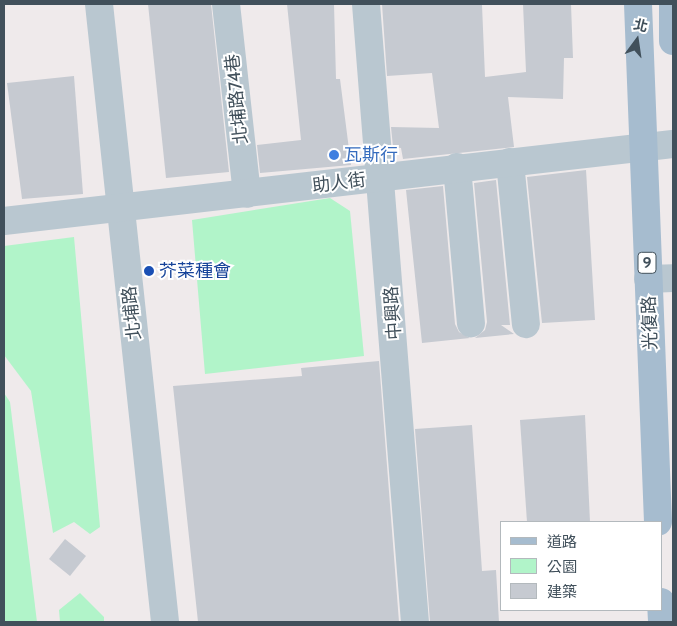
<!DOCTYPE html>
<meta charset="utf-8">
<style>
body{margin:0}
#map{position:relative;width:677px;height:626px;overflow:hidden;background:#efeaeb;font-family:Cabin,"Noto Sans TC",sans-serif}
div>[style]{position:absolute}
.green>*{inset:0;background:#b1f4c9}
.building>*{inset:0;background:#c6cad1}
.minor>*{height:28px;margin:-14px;padding:0 14px;transform-origin:14px;border-radius:14px;background:#b9c7d0}
.major>*{height:28px;margin:-14px;padding:0 14px;transform-origin:14px;border-radius:14px;background:#a6bccf}
.dots>*{width:14px;height:14px;translate:-50% -50%;box-sizing:border-box;border:2px solid #fff;border-radius:50%}
span{translate:-50% -50%;white-space:nowrap;text-align:center;line-height:1.15;-webkit-text-stroke:4px #fff;paint-order:stroke}
.shield-label span{padding:1px 4px;background:#fff;border:1px solid;border-radius:4px;-webkit-text-stroke-width:0}
.shield-label{font-size:16px;color:#41505b;font-weight:700}
.street-label{font-size:18px;color:#41505b}
.shop-label{font-size:18px;color:#366cbe}
.left{translate:0 -50%;text-align:left}
.transit-label{font-size:18px;color:#164399}
.frame{position:absolute;inset:0;border:5px solid #41505b;pointer-events:none}
.legend{position:absolute;left:500px;top:521px;width:162px;height:90px;box-sizing:border-box;background:#fff;border:1px solid #b3b9bd;margin:0;padding:6px 9px;list-style:none;font-size:15px;color:#41505b}
.legend li{display:flex;align-items:center;gap:10px;height:25px}
.legend b{width:25px;border:1px solid #b3b9bd}
.north{position:absolute;left:612px;top:15px;width:50px;height:50px;-webkit-text-stroke:4px #fff;paint-order:stroke;rotate:14deg;font-size:14px;font-weight:700;line-height:20px;text-align:center;color:#41505b}
.north::after{content:'';display:block;margin:auto;width:18px;height:22px;background:#41505b;clip-path:polygon(50% 0,100% 100%,50% 72%,0 100%)}
</style>
<div id="map">
<div class="green">
<div style="clip-path:polygon(330px 198px,350px 211px,364px 356px,205px 374px,192px 220px)"></div>
<div style="clip-path:polygon(74px 237px,100px 527px,90px 534px,74px 522px,53px 533px,31px 391px,4px 355px,4px 246px)"></div>
<div style="clip-path:polygon(4px 393px,10px 402px,37px 622px,4px 622px)"></div>
<div style="clip-path:polygon(80px 593px,104px 617px,104px 622px,60px 622px,59px 610px)"></div>
</div>
<div class="building">
<div style="clip-path:polygon(148px 4px,211px 4px,229px 172px,166px 178px)"></div>
<div style="clip-path:polygon(287px 4px,334px 4px,336px 79px,340px 79px,351px 165px,260px 173px,257px 145px,301px 140px)"></div>
<div style="clip-path:polygon(382px 4px,482px 5px,485px 77px,526px 72px,523px 4px,571px 4px,573px 58px,564px 58px,563px 99px,508px 97px,514px 147px,403px 159px,401px 148px,393px 147px,391px 127px,439px 128px,432px 73px,387px 76px)"></div>
<div style="clip-path:polygon(74px 76px,83px 194px,22px 199px,7px 83px)"></div>
<div style="clip-path:polygon(586px 170px,595px 320px,542px 323px,527px 177px)"></div>
<div style="clip-path:polygon(496px 180px,510px 325px,501px 325px,514px 334px,475px 338px,485px 330px,487px 322px,474px 183px)"></div>
<div style="clip-path:polygon(443px 186px,455px 324px,459px 332px,470px 338px,422px 343px,406px 190px)"></div>
<div style="clip-path:polygon(379px 361px,399px 622px,198px 622px,173px 386px,302px 376px,301px 368px)"></div>
<div style="clip-path:polygon(585px 415px,590px 522px,527px 522px,520px 420px)"></div>
<div style="clip-path:polygon(472px 425px,482px 571px,496px 570px,499px 622px,430px 622px,415px 429px)"></div>
<div style="clip-path:polygon(65px 539px,86px 556px,70px 576px,49px 559px)"></div>
</div>
<div class="minor">
<div style="left:99px;top:4px;width:622px;rotate:83.9deg"></div>
<div style="left:226px;top:4px;width:191px;rotate:83.7deg"></div>
<div style="left:366px;top:4px;width:620px;rotate:85.47deg"></div>
<div style="left:510px;top:162px;width:163px;rotate:84.4deg"></div>
<div style="left:457px;top:167px;width:157px;rotate:84.9deg"></div>
<div style="left:4px;top:221px;width:673px;rotate:-6.57deg"></div>
<div style="left:648px;top:279px;width:25px;rotate:-2deg"></div>
</div>
<div class="major">
<div style="left:638px;top:4px;width:518px;rotate:87.79deg"></div>
<div style="left:673px;top:4px;width:37px;rotate:90deg"></div>
<div style="left:661px;top:602px;width:20px;rotate:87deg"></div>
</div>
<div class="dots">
<div style="left:334px;top:155px;background:#3f7fe0"></div>
<div style="left:149px;top:271px;background:#1a4fb4"></div>
</div>
<div class="shield-label">
<span style="left:647px;top:263px">9</span>
</div>
<div class="street-label">
<span style="left:237px;top:99px;rotate:-96deg">北埔路74巷</span>
<span style="left:339px;top:183px;rotate:-7deg">助人街</span>
<span style="left:132px;top:313px;rotate:-96deg">北埔路</span>
<span style="left:393px;top:313px;rotate:-94deg">中興路</span>
<span style="left:650px;top:323px;rotate:-92deg">光復路</span>
</div>
<div class="shop-label">
<span class="left" style="left:344px;top:155px">瓦斯行</span>
</div>
<div class="transit-label">
<span class="left" style="left:159px;top:271px">芥菜種會</span>
</div>
<div class="frame"></div>
<ul class="legend">
<li><b style="height:6px;background:#a6bccf"></b>道路</li>
<li><b style="height:14px;background:#b1f4c9"></b>公園</li>
<li><b style="height:14px;background:#c6cad1"></b>建築</li>
</ul>
<div class="north">北</div>
</div>
